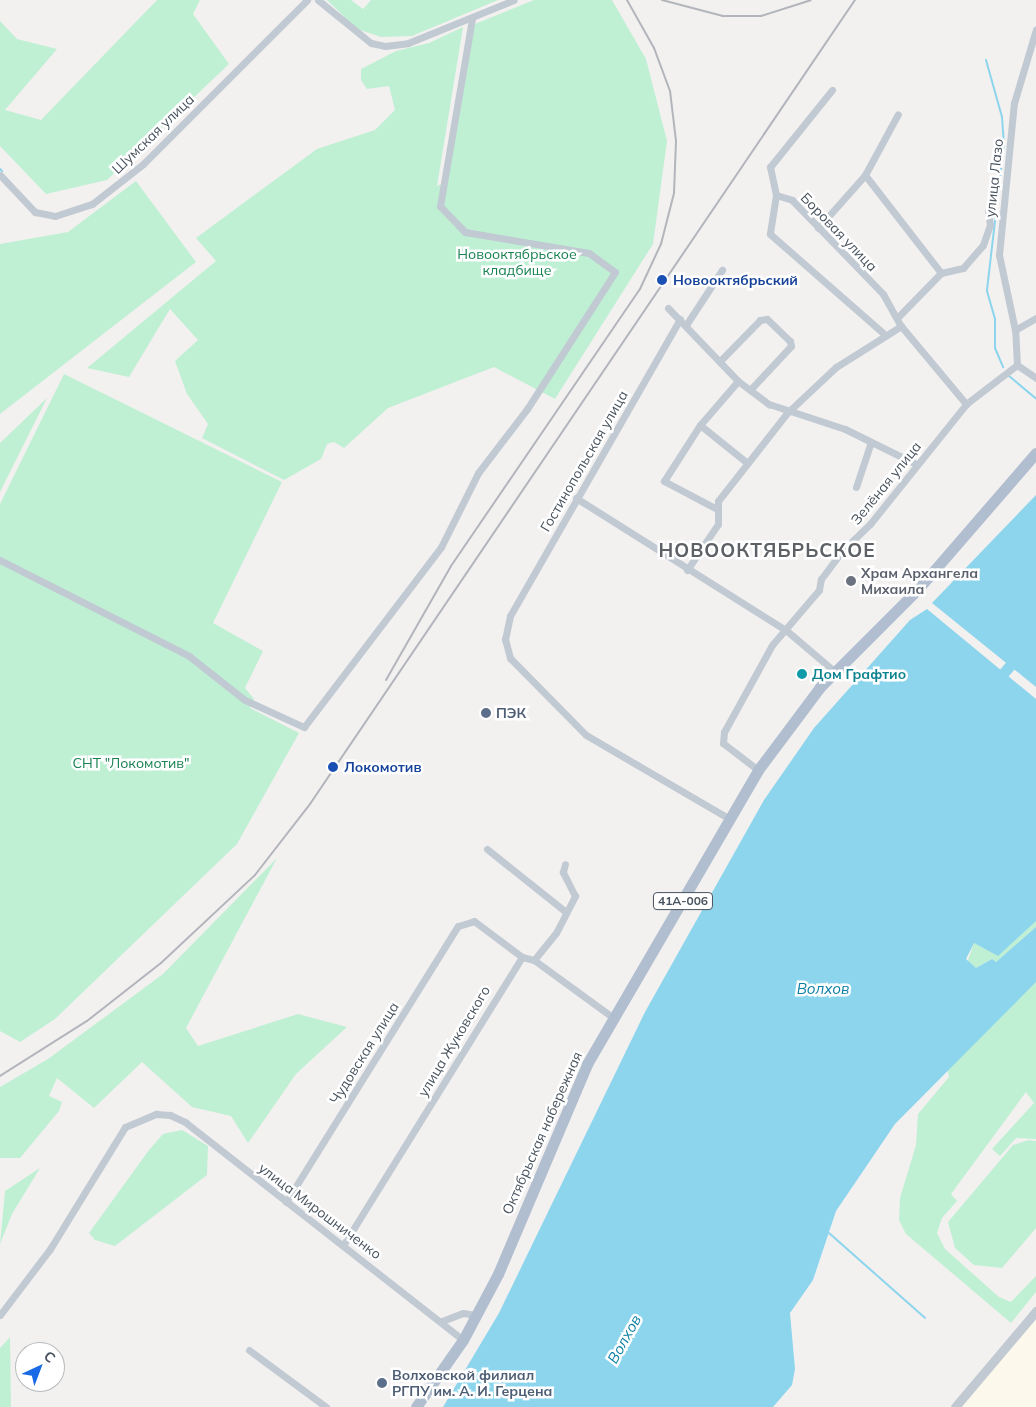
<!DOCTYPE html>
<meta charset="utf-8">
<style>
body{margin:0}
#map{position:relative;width:1036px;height:1407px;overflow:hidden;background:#f3f0f0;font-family:Mulish,sans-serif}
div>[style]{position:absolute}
.commercial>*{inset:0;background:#fcf8eb}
.green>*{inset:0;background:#bff0d4}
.water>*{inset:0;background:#8cd5ed}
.stream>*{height:2px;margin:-1px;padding:0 1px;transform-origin:1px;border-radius:1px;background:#8cd5ed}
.river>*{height:11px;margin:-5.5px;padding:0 5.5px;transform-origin:5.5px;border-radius:5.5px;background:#8cd5ed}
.minor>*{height:7px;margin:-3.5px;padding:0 3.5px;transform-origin:3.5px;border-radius:3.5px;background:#c1cad2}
.tertiary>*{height:9px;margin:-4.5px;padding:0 4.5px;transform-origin:4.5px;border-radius:4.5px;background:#c1cad2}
.primary>*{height:11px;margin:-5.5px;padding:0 5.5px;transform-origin:5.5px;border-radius:5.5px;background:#b0becf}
.rail>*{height:2px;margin:-1px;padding:0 1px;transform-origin:1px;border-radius:1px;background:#b2b5bb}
.dots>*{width:14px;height:14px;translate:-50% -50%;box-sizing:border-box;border:2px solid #fff;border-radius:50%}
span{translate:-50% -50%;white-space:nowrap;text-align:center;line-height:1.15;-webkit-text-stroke:5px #fff;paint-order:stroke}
.shield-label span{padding:1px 4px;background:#fff;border:1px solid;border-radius:4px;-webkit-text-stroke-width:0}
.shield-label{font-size:12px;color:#48535e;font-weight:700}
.street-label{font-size:14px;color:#48535e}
.park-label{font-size:14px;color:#178150}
.transit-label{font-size:14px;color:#164399;font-weight:700}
.left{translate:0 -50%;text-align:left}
.worship-label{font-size:14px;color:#5b616d;font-weight:700}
.culture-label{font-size:14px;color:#0d838f;font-weight:700}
.service-label{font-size:14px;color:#4e5e75;font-weight:700}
.water-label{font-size:15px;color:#0c7fa5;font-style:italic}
.district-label{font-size:19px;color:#5d6065;font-weight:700;letter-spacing:1px}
.north{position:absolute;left:15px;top:1342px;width:50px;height:50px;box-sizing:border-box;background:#fff;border:1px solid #b6babf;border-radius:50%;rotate:43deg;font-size:14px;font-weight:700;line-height:20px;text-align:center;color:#48535e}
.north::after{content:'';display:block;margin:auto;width:18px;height:22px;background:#196ae4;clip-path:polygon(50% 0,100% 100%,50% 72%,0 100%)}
</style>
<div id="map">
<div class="commercial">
<div style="clip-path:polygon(1036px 1314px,1036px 1407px,959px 1407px)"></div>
</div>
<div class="green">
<div style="clip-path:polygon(157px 0,200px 0,193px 14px,229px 64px,107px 180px,46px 194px,0 146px,0 21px,17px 39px,57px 49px,5px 110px,41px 120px)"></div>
<div style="clip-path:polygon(327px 0,351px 0,363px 9px,371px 0,498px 0,412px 36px,381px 37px,357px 29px)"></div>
<div style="clip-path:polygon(534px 0,612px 0,646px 59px,667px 141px,653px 244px,555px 399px,494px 367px,388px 408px,344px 448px,334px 442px,327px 444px,321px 459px,284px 480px,202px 438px,208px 424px,187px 394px,175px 361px,198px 340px,170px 309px,129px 377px,87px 368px,216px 261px,196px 238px,317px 149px,375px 130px,395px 110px,389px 86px,367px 89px,361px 80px,361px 69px,396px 51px,429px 43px,463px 27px,437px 186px,446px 182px,475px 24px)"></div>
<div style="clip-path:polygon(136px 181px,196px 262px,0 414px,0 244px,68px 232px)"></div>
<div style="clip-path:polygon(64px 374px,282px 482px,213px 623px,263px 651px,245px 688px,254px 699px,250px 708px,299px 733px,237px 844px,55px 1019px,20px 1042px,0 1031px,0 504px)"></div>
<div style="clip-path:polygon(47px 398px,0 492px,0 443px)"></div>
<div style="clip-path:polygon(277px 858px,186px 1028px,198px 1046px,298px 1014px,347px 1027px,296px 1074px,248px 1143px,231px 1116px,192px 1107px,142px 1062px,94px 1108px,57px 1078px,49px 1096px,62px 1102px,59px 1111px,20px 1158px,0 1158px,0 1087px,48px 1059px,163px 974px)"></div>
<div style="clip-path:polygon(1036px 921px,1036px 927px,996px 962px,992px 959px,976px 968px,967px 963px,974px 943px,998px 955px)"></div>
<div style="clip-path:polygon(1036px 982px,1036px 1139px,1016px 1138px,1000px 1156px,992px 1149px,1034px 1103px,1026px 1092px,951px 1194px,957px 1201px,942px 1218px,937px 1233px,945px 1249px,999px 1297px,1011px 1302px,1036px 1276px,1036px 1292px,1011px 1323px,906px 1234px,899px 1220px,900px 1198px,916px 1145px,918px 1114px,949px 1077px,947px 1068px)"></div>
<div style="clip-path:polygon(182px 1130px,208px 1146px,207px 1175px,115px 1246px,95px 1240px,89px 1233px,149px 1150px,163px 1134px)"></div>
<div style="clip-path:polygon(1029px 1140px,1036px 1141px,1036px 1228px,1002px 1268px,974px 1265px,955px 1248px,948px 1222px,1013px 1145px)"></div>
<div style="clip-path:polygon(40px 1168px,12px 1214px,0 1244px,5px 1191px)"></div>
<div style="clip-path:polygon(10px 1337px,11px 1407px,0 1407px,0 1348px)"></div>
</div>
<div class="water">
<div style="clip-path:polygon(1036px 495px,1036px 687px,932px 603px)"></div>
<div style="clip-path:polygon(927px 609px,1036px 699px,1036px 921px,998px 956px,974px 943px,966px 959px,976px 968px,992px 959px,996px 962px,1036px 927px,1036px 982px,895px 1124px,836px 1211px,813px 1280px,790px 1313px,795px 1369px,792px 1385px,773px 1407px,443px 1407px,499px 1313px,645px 1012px,764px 800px,814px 728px,910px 620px)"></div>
</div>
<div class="stream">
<div style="left:986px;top:60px;width:59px;rotate:74.3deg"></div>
<div style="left:1002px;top:117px;width:26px;rotate:86deg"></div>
<div style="left:1004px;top:143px;width:149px;rotate:96.6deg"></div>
<div style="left:987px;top:291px;width:29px;rotate:74deg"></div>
<div style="left:995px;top:319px;width:29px;rotate:90deg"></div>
<div style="left:995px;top:348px;width:21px;rotate:67deg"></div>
<div style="left:0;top:169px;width:3px;rotate:45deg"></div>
<div style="left:1009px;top:376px;width:35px;rotate:40deg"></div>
<div style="left:829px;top:1233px;width:128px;rotate:41.5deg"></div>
</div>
<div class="river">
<div style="left:994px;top:684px;width:65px;rotate:-49.4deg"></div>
</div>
<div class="minor">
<div style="left:318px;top:0;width:68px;rotate:39.1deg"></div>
<div style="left:371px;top:43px;width:14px;rotate:12deg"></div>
<div style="left:385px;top:46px;width:23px;rotate:-7deg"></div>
<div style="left:408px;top:43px;width:114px;rotate:-22.1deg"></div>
<div style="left:0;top:175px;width:51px;rotate:46.6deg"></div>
<div style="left:35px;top:212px;width:20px;rotate:11deg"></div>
<div style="left:55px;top:216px;width:39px;rotate:-18deg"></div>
<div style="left:92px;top:204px;width:65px;rotate:-38.1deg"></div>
<div style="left:143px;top:164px;width:232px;rotate:-45deg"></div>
<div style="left:865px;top:175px;width:124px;rotate:52.2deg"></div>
<div style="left:941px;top:273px;width:23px;rotate:-13deg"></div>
<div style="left:963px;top:268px;width:30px;rotate:-49deg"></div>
<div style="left:983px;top:245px;width:21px;rotate:-71deg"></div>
<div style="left:990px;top:225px;width:14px;rotate:-98deg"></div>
<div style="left:776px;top:195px;width:17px;rotate:17deg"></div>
<div style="left:792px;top:200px;width:131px;rotate:45.9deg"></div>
<div style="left:883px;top:294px;width:37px;rotate:61deg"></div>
<div style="left:901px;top:326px;width:102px;rotate:50.2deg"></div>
<div style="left:776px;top:195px;width:39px;rotate:99deg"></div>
<div style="left:770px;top:234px;width:150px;rotate:41.2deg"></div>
<div style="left:776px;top:195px;width:29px;rotate:-102deg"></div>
<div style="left:770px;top:167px;width:99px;rotate:-51.2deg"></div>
<div style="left:818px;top:228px;width:71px;rotate:-48.4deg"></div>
<div style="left:865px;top:175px;width:69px;rotate:-61.6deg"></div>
<div style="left:668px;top:308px;width:101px;rotate:46.2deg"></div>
<div style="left:738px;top:381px;width:39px;rotate:37deg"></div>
<div style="left:769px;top:404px;width:80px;rotate:18.2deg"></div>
<div style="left:845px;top:429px;width:79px;rotate:26.2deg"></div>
<div style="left:899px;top:316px;width:60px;rotate:-45.7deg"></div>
<div style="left:680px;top:319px;width:342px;rotate:119.8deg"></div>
<div style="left:510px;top:616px;width:24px;rotate:102deg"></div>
<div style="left:505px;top:639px;width:20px;rotate:75deg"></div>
<div style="left:510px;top:658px;width:108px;rotate:45.4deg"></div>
<div style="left:586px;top:735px;width:164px;rotate:30.3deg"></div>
<div style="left:686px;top:325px;width:66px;rotate:-56.8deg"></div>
<div style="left:1015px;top:330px;width:77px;rotate:-102deg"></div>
<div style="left:999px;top:255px;width:153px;rotate:-84.4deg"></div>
<div style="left:1014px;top:103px;width:77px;rotate:-73.4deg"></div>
<div style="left:720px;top:361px;width:57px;rotate:-45.7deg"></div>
<div style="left:760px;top:320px;width:7px;rotate:-8deg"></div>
<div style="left:767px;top:319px;width:32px;rotate:44deg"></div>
<div style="left:790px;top:341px;width:5px;rotate:79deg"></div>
<div style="left:791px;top:346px;width:60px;rotate:133deg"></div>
<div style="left:1017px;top:365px;width:23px;rotate:34deg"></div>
<div style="left:700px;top:425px;width:59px;rotate:38.8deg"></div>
<div style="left:856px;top:487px;width:47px;rotate:-71.6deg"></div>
<div style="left:576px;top:498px;width:249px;rotate:32.2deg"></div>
<div style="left:787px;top:631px;width:62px;rotate:40.4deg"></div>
<div style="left:717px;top:509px;width:60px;rotate:-152.2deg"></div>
<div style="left:664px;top:481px;width:67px;rotate:-57.3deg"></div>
<div style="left:700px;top:425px;width:58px;rotate:-49.2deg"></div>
<div style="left:0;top:560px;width:212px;rotate:26.9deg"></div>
<div style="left:189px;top:656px;width:71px;rotate:38.2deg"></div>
<div style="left:245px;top:700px;width:65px;rotate:24.6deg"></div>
<div style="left:304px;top:727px;width:226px;rotate:-52.7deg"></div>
<div style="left:441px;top:547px;width:83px;rotate:-63.4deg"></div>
<div style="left:478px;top:473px;width:81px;rotate:-52.6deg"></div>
<div style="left:527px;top:409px;width:163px;rotate:-57.3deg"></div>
<div style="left:615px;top:272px;width:32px;rotate:-144deg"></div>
<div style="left:589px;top:253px;width:126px;rotate:-170.4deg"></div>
<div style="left:465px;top:232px;width:36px;rotate:-134deg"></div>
<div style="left:440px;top:206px;width:191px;rotate:-80.3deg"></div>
<div style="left:687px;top:570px;width:55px;rotate:-56deg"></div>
<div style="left:718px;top:524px;width:23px;rotate:-90deg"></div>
<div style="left:718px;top:501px;width:112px;rotate:-51.9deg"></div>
<div style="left:787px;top:413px;width:67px;rotate:-43.2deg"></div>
<div style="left:836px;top:367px;width:77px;rotate:-32.2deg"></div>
<div style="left:758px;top:770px;width:44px;rotate:-142.4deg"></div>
<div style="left:723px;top:743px;width:11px;rotate:-85deg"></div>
<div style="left:724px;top:732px;width:99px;rotate:-61.1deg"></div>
<div style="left:772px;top:645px;width:72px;rotate:-49.5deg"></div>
<div style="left:819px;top:590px;width:11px;rotate:-80deg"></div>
<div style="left:821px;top:579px;width:38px;rotate:-53deg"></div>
<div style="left:844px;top:549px;width:36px;rotate:-44deg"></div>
<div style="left:870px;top:524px;width:154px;rotate:-51.3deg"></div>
<div style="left:966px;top:404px;width:64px;rotate:-37.4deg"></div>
<div style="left:1017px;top:365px;width:35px;rotate:-93deg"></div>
<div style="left:1015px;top:330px;width:24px;rotate:-30deg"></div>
<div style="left:487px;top:849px;width:101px;rotate:38.6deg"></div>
<div style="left:534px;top:960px;width:100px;rotate:36.1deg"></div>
<div style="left:286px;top:1202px;width:325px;rotate:-58.1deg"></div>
<div style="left:458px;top:926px;width:17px;rotate:-17deg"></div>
<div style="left:474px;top:921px;width:60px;rotate:36.9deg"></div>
<div style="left:344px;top:1244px;width:338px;rotate:-58.2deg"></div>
<div style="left:522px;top:957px;width:12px;rotate:14deg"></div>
<div style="left:534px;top:960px;width:35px;rotate:-51deg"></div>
<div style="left:556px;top:933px;width:42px;rotate:-62.8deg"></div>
<div style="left:575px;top:896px;width:27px;rotate:-117deg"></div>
<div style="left:563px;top:872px;width:8px;rotate:-76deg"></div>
<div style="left:0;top:1315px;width:83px;rotate:-52.9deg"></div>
<div style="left:50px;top:1249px;width:143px;rotate:-58.4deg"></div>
<div style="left:125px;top:1127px;width:34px;rotate:-23deg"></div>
<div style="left:156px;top:1114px;width:14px;rotate:4deg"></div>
<div style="left:170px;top:1115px;width:17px;rotate:25deg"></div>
<div style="left:185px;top:1122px;width:353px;rotate:38.1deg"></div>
<div style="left:442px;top:1321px;width:22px;rotate:-21deg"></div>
<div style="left:463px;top:1313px;width:13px;rotate:9deg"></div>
<div style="left:249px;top:1350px;width:96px;rotate:36.5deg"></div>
</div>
<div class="tertiary">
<div style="left:955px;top:1407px;width:126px;rotate:-49.8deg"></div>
</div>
<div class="primary">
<div style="left:416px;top:1407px;width:82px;rotate:-55deg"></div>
<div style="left:463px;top:1340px;width:75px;rotate:-62.1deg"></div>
<div style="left:498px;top:1274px;width:228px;rotate:-67deg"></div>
<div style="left:587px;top:1064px;width:340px;rotate:-59.8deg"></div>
<div style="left:758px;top:770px;width:104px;rotate:-53.2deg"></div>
<div style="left:820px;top:687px;width:139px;rotate:-45deg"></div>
<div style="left:918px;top:589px;width:180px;rotate:-49.1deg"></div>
</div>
<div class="rail">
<div style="left:662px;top:0;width:63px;rotate:14.7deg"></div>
<div style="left:723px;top:16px;width:38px"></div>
<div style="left:761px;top:16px;width:52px;rotate:-17.7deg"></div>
<div style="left:386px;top:680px;width:131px;rotate:-60.3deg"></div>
<div style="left:451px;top:566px;width:335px;rotate:-55.7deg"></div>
<div style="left:640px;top:289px;width:50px;rotate:-65deg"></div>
<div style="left:661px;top:244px;width:53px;rotate:-75.7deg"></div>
<div style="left:674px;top:193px;width:52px;rotate:-87.8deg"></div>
<div style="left:676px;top:141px;width:50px;rotate:-96.8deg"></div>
<div style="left:670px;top:91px;width:46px;rotate:-110.4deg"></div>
<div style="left:654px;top:48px;width:55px;rotate:-119.4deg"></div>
<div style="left:0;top:1076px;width:103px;rotate:-32.3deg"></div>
<div style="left:87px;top:1021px;width:94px;rotate:-38.1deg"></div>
<div style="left:161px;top:963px;width:129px;rotate:-43.1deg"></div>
<div style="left:255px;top:875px;width:90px;rotate:-52.2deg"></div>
<div style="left:310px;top:804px;width:971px;rotate:-55.87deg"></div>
</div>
<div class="dots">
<div style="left:662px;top:280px;background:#1a4fb4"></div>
<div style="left:851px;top:581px;background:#6b7280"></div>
<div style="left:802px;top:674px;background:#0f9aa8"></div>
<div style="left:486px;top:713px;background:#5c6f8a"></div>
<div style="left:333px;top:767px;background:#1a4fb4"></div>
<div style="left:382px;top:1383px;background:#5c6f8a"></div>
</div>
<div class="shield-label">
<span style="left:683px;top:901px">41А-006</span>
</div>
<div class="street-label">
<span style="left:153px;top:134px;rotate:-44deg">Шумская улица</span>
<span style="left:994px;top:178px;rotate:-84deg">улица Лазо</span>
<span style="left:839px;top:232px;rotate:46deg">Боровая улица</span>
<span style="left:584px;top:461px;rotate:-60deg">Гостинопольская улица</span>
<span style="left:886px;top:483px;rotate:-51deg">Зелёная улица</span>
<span style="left:454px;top:1041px;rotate:-59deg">улица Жуковского</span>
<span style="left:364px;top:1053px;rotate:-58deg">Чудовская улица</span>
<span style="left:542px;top:1133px;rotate:-66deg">Октябрьская набережная</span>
<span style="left:320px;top:1211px;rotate:37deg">улица Мирошниченко</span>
</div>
<div class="park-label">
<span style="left:517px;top:262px">Новооктябрьское<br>кладбище</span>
<span style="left:131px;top:763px">СНТ "Локомотив"</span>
</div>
<div class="transit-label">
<span class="left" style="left:673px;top:280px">Новооктябрьский</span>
<span class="left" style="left:344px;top:767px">Локомотив</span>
</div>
<div class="worship-label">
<span class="left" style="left:861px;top:581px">Храм Архангела<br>Михаила</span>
</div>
<div class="culture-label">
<span class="left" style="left:812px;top:674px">Дом Графтио</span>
</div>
<div class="service-label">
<span class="left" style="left:496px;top:713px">ПЭК</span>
<span class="left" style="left:392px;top:1383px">Волховской филиал<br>РГПУ им. А. И. Герцена</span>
</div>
<div class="water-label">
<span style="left:823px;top:989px">Волхов</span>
<span style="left:624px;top:1339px;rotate:-61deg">Волхов</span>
</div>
<div class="district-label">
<span style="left:767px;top:551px">НОВООКТЯБРЬСКОЕ</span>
</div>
<div class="north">С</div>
</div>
